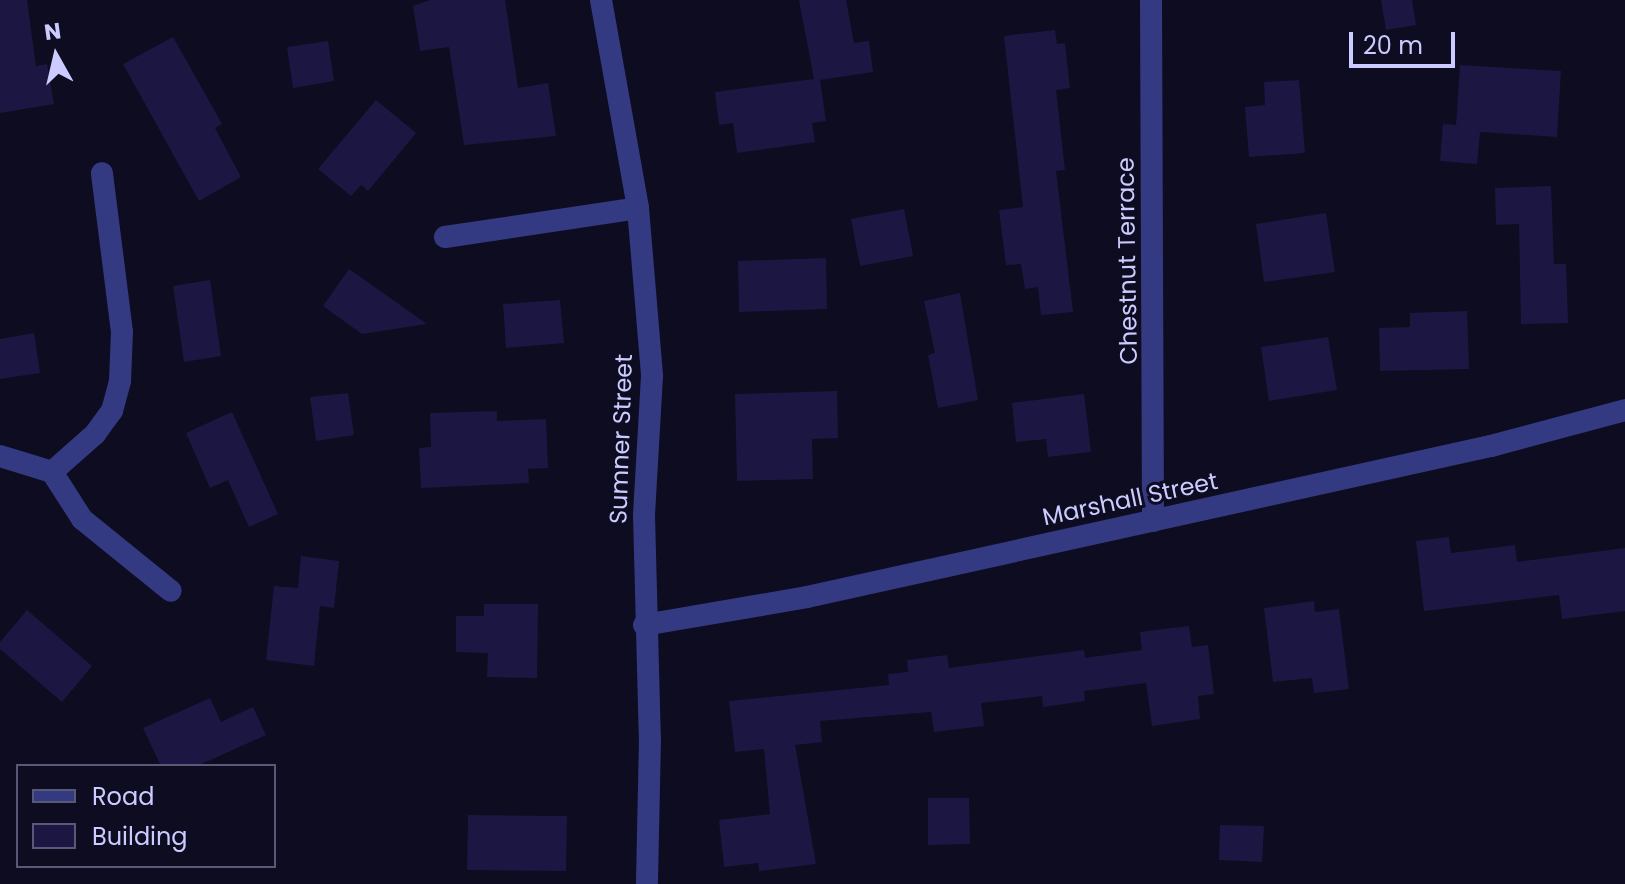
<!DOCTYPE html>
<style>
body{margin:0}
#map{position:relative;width:1625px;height:884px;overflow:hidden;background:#0d0c20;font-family:Poppins,sans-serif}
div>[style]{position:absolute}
.building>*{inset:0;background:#1b1742}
.minor>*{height:22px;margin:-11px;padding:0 11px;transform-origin:11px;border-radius:11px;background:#343a81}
span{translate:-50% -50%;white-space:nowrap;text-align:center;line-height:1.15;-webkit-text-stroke:6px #0d0c20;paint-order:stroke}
.street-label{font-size:24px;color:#cbcbff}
.legend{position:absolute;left:16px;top:764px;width:260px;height:104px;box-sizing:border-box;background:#0d0c20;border:2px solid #595879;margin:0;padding:10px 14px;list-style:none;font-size:24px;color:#cbcbff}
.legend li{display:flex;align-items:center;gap:16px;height:40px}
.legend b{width:40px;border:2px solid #595879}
.north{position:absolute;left:16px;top:16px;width:80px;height:80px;-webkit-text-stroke:6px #0d0c20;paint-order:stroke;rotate:352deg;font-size:22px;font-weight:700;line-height:32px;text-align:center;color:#cbcbff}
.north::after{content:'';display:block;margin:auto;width:28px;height:36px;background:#cbcbff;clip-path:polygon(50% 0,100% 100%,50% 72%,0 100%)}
.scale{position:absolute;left:1349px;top:32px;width:106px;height:36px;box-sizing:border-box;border:4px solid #cbcbff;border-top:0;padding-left:10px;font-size:24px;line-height:28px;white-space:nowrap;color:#cbcbff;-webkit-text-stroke:6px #0d0c20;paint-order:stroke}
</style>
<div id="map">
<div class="building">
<div style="clip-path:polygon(0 0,27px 0,36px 66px,47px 64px,54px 104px,0 113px)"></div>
<div style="clip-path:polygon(430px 0,505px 0,518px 88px,548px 83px,556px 136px,464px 145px,449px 47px,420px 51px,413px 6px)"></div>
<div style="clip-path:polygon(799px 0,846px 0,854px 43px,869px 41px,873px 72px,820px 80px,826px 121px,812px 123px,815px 142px,737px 153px,733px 123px,719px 125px,715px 92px,814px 79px)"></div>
<div style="clip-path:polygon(1381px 0,1412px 0,1416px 25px,1386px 30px)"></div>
<div style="clip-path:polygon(1055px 30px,1057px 44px,1065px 43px,1070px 88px,1056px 90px,1065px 170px,1056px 171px,1073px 312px,1041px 315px,1038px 287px,1025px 289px,1021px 264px,1006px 265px,999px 210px,1023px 207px,1004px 36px)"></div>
<div style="clip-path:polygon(173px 37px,222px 124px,215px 128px,241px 177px,199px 201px,123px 64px)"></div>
<div style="clip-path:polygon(328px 41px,334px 81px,293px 88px,287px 47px)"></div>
<div style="clip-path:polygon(1460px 65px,1561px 71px,1557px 137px,1480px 132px,1477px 164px,1440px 161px,1443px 124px,1456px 125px)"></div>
<div style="clip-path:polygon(1299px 80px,1305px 153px,1249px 157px,1245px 107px,1265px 105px,1264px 82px)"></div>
<div style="clip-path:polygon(376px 100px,416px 133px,368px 191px,361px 185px,351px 196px,318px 169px)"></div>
<div style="clip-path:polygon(1551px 186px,1554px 264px,1566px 264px,1568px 323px,1521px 324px,1519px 224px,1496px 225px,1495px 188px)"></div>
<div style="clip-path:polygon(904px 209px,913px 256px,860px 266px,851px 219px)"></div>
<div style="clip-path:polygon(1326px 213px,1335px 272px,1264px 282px,1256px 224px)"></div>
<div style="clip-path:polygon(826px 258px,827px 309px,739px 312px,738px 261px)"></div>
<div style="clip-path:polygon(349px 269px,427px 324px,362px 334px,323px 306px)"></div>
<div style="clip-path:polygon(210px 280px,221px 356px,184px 362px,173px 286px)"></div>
<div style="clip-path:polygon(960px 293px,978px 400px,938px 408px,928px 355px,935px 353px,924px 301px)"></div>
<div style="clip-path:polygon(560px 300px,564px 343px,506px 348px,503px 304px)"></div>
<div style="clip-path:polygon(1467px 311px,1469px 369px,1380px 371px,1379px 328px,1410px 327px,1410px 313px)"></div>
<div style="clip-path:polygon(34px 333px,40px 373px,0 379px,0 339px)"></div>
<div style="clip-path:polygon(1328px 337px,1337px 390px,1269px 401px,1261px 347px)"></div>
<div style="clip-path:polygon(837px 391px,838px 438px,812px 439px,813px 479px,737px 481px,735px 394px)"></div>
<div style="clip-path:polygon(348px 393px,354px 435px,316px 441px,310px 397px)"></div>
<div style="clip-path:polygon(1084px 394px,1091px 452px,1048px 457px,1046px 439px,1016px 442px,1012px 403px)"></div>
<div style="clip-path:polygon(497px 411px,497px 421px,546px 419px,548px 468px,528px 469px,529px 483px,421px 488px,419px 448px,431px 447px,430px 413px)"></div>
<div style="clip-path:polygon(232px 412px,278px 514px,249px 527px,228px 480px,210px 488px,186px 433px)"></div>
<div style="clip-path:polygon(1449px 537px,1451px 553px,1515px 545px,1517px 562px,1625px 548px,1625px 611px,1562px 619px,1559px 595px,1424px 611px,1416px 541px)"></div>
<div style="clip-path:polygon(301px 556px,339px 561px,334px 608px,320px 606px,314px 666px,266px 660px,274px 586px,298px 588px)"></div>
<div style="clip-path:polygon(1314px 601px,1315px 612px,1339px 609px,1349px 689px,1314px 693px,1312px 678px,1273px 682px,1264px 608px)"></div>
<div style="clip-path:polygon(484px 604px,538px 604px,537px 678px,487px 677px,488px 653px,456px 652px,456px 616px,484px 616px)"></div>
<div style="clip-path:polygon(27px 610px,92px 666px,62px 702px,0 649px,0 642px)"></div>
<div style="clip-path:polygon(1189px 626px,1192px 647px,1208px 645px,1214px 694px,1198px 696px,1200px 719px,1152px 726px,1146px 683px,1084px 691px,1085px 701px,1043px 707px,1042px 696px,981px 703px,984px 726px,934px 732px,931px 712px,820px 721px,822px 742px,795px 745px,816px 864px,759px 871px,758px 863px,724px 867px,719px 820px,770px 814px,764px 749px,735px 752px,729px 701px,889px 685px,888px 674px,908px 672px,907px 660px,947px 655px,949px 668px,1084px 650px,1085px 658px,1142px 650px,1140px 632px)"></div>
<div style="clip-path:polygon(210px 698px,221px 722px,253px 707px,266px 735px,197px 766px,161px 766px,143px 728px)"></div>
<div style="clip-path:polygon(928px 798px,969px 798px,970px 844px,928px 845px)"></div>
<div style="clip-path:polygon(468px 815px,567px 816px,566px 871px,467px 870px)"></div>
<div style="clip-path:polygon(1220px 825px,1264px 826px,1262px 862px,1219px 860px)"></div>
</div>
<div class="minor">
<div style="left:601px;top:0;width:211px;rotate:79.9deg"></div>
<div style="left:638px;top:208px;width:169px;rotate:85.2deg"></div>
<div style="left:652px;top:376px;width:139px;rotate:93.3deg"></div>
<div style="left:644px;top:515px;width:223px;rotate:88.5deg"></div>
<div style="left:650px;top:738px;width:146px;rotate:91.2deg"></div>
<div style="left:1151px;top:0;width:521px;rotate:89.78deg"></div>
<div style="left:445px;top:237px;width:195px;rotate:-8.5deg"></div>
<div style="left:0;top:456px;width:54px;rotate:17.1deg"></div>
<div style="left:52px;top:472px;width:56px;rotate:57.4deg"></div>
<div style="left:82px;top:519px;width:114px;rotate:39deg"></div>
<div style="left:52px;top:472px;width:57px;rotate:-41.5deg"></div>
<div style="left:95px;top:434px;width:29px;rotate:-54deg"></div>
<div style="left:112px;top:411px;width:31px;rotate:-75deg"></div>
<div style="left:120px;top:381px;width:49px;rotate:-87.7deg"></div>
<div style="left:122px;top:332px;width:160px;rotate:-97.2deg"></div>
<div style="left:644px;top:625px;width:165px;rotate:-9.7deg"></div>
<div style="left:807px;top:597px;width:700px;rotate:-12.45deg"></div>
<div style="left:1491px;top:446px;width:139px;rotate:-15deg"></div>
</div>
<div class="street-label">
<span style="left:1127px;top:261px;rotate:-91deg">Chestnut Terrace</span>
<span style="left:621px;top:439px;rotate:-88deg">Sumner Street</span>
<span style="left:1130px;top:499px;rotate:-12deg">Marshall Street</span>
</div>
<ul class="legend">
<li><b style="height:10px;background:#343a81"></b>Road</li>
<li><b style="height:22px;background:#1b1742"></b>Building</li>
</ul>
<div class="north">N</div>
<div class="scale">20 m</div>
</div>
